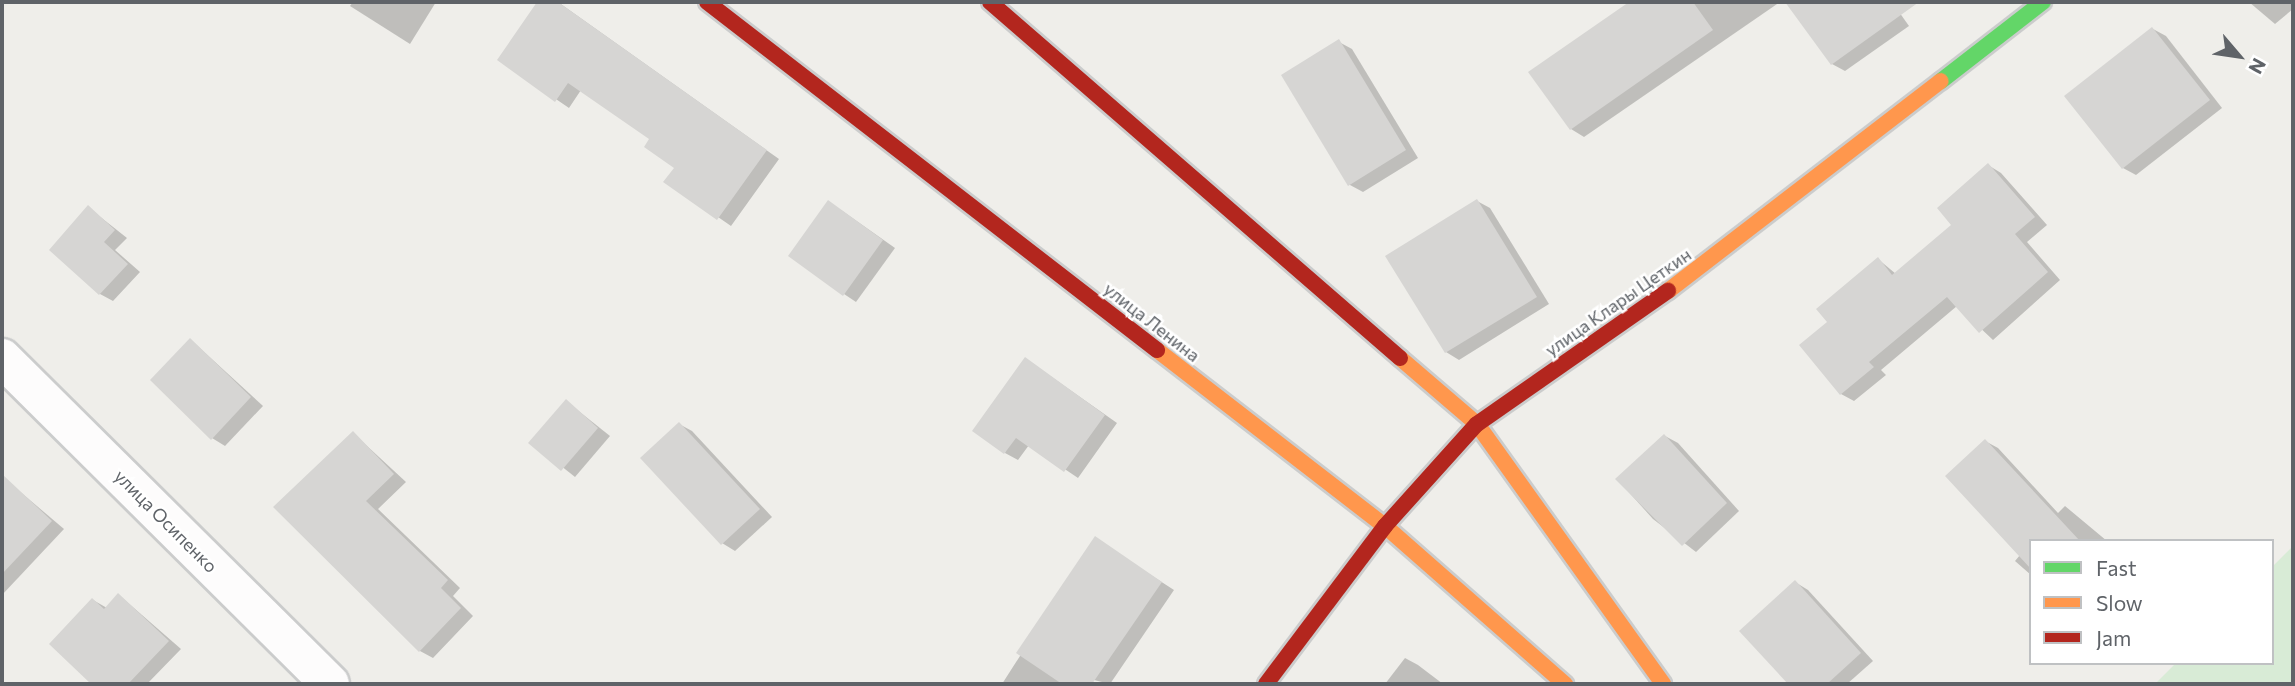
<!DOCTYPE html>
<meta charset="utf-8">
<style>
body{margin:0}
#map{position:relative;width:2295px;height:686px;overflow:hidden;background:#efeeea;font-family:Commissioner,sans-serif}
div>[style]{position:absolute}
.green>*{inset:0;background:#d8ebd6}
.shadow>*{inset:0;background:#0003}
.building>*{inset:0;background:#d6d5d3}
.roads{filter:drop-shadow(2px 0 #cbcccc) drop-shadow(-2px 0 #cbcccc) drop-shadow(0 2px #cbcccc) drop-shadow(0 -2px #cbcccc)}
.street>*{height:38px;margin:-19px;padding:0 19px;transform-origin:19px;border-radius:19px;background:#fdfcfc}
.fast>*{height:16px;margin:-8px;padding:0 8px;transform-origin:8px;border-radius:8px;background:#63d668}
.slow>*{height:16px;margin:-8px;padding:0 8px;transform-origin:8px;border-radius:8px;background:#ff974d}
.jam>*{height:16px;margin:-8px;padding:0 8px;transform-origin:8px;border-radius:8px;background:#b3261e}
span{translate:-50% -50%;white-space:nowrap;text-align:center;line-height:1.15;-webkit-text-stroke:5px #fff;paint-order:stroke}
.street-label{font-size:18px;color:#5f6368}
.frame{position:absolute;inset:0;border:4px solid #5f6368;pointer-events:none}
.legend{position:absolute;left:2029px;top:539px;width:245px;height:126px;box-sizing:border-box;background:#fff;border:2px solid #bfc1c3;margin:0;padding:9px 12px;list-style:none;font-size:21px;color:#5f6368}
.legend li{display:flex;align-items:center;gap:14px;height:35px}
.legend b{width:35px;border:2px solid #bfc1c3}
.north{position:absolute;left:2204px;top:21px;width:70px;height:70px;-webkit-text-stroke:5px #fff;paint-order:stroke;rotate:119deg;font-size:19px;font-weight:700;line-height:28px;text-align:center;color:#5f6368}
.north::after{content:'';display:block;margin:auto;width:24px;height:32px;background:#5f6368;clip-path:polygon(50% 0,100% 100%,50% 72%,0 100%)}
</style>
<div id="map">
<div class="green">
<div style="clip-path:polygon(2293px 546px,2293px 684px,2155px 684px,2176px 663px,2272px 663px,2272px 567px)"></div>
</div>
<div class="shadow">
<div style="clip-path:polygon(353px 2px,436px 2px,410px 44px,350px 6px)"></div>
<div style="clip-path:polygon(539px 2px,558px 2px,779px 159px,731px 226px,666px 181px,676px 167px,651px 139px,581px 90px,569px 108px,499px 60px)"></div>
<div style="clip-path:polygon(1632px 2px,1780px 2px,1584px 137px,1571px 129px,1531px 72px)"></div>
<div style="clip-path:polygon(1788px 2px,1892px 2px,1909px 26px,1845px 71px,1832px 64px)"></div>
<div style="clip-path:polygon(2249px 2px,2293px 2px,2293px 9px,2275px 24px)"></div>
<div style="clip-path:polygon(2153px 29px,2166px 36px,2222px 108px,2136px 175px,2123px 168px)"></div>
<div style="clip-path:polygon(1339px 42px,1352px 49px,1418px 158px,1363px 192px,1350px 185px)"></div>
<div style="clip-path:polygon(1988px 165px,2001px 173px,2047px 225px,2027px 242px,2060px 280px,1993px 340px,1957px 306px,1881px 370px,1886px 375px,1854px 401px,1841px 394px,1830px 322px,1878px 259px,1896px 274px,1953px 226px)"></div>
<div style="clip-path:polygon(1477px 201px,1490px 208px,1549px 304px,1459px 360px,1446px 352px)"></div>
<div style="clip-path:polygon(89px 208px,127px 238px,115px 250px,140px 272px,113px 301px,100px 294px)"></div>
<div style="clip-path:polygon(841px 210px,895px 248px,856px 302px,844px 294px)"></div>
<div style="clip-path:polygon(191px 340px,263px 406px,225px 446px,212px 438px)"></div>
<div style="clip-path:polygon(1026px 359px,1117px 423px,1078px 478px,1029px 445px,1018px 460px,1005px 453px)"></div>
<div style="clip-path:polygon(566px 401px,610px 436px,575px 477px,531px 442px)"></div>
<div style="clip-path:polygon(679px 424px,692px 431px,772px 517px,735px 551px,722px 543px)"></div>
<div style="clip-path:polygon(353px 433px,406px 482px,378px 509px,460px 588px,453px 596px,473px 616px,433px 658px,420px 651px,275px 507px)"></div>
<div style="clip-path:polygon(1665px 436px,1678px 443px,1739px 511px,1696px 552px,1653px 519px,1617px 479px)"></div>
<div style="clip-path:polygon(1985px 441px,1998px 448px,2058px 513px,2065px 506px,2107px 541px,2031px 541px,2031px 575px,2015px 561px,2020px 555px)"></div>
<div style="clip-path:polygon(5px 479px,64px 529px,2px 595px,2px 483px)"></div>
<div style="clip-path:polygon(1095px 539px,1174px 590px,1110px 684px,1090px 679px,1087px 684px,1002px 684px)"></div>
<div style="clip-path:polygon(1795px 582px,1808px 590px,1873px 661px,1847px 684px,1790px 684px,1742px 631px)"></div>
<div style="clip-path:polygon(119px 595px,181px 649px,147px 684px,94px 684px,51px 644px,93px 600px,107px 608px)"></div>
<div style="clip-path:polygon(1405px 658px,1418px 665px,1443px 684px,1385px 684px)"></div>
</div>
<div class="building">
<div style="clip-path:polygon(537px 2px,558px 2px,767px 150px,717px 220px,663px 182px,674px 168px,644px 147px,649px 139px,568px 83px,555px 102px,497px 60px)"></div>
<div style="clip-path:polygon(1629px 2px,1693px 2px,1713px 30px,1570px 130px,1528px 72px)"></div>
<div style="clip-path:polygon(1785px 2px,1919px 2px,1831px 65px)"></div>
<div style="clip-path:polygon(2152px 27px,2210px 100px,2122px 169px,2064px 96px)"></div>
<div style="clip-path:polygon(1339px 39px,1406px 150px,1348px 186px,1281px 75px)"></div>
<div style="clip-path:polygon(1988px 163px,2035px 217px,2015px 234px,2048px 272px,1979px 333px,1947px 297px,1869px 362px,1874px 367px,1840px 395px,1799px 345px,1827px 322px,1816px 309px,1878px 257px,1892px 275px,1951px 225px,1937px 208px)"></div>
<div style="clip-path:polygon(1477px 199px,1537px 297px,1445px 353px,1385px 256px)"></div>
<div style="clip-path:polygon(828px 200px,883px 240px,843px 296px,788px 256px)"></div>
<div style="clip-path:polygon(88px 205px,115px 230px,104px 242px,128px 264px,99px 295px,49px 250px)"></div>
<div style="clip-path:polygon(190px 338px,251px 397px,211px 440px,150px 380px)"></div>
<div style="clip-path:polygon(1025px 357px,1105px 415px,1064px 472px,1016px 438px,1004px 454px,972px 431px)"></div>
<div style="clip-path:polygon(566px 399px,598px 428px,561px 471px,528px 443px)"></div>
<div style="clip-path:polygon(679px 422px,760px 509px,721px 545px,640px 458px)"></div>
<div style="clip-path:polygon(353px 431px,394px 474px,366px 501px,448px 580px,441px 588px,461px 608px,419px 652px,273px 507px)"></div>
<div style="clip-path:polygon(1664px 434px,1727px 503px,1682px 546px,1615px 479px)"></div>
<div style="clip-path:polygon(1985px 439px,2080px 541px,2031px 541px,2031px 569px,1945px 476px)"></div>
<div style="clip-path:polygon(2px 474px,52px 521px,2px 574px)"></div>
<div style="clip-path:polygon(1095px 536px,1162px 582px,1092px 684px,1062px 684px,1016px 653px)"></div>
<div style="clip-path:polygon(1795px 580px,1861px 653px,1827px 684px,1788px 684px,1739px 631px)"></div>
<div style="clip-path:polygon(118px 593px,169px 641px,128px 684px,91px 684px,49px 644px,92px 598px,104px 609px)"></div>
</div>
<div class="roads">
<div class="street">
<div style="left:2px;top:358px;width:462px;rotate:44.8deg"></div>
</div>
<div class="fast">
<div style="left:1941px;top:81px;width:129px;rotate:-37.8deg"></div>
</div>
<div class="slow">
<div style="left:1668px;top:291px;width:344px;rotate:-37.6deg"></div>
<div style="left:1157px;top:350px;width:288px;rotate:37.7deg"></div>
<div style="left:1385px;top:526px;width:240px;rotate:41.3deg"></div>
<div style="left:1400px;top:358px;width:101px;rotate:40.6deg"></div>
<div style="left:1477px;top:424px;width:320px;rotate:54.4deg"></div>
</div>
<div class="jam">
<div style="left:707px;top:2px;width:569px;rotate:37.72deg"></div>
<div style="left:990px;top:2px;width:543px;rotate:40.97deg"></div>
<div style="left:1266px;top:684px;width:198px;rotate:-53deg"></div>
<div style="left:1385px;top:526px;width:137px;rotate:-48deg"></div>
<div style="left:1477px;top:424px;width:233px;rotate:-34.9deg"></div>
</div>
</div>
<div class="street-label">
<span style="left:1618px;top:302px;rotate:-35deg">улица Клары Цеткин</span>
<span style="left:1152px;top:322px;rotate:38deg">улица Ленина</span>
<span style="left:166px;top:521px;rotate:45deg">улица Осипенко</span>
</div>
<div class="frame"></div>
<ul class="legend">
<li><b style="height:9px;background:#63d668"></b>Fast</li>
<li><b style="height:9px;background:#ff974d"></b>Slow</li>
<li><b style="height:9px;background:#b3261e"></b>Jam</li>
</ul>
<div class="north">N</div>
</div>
